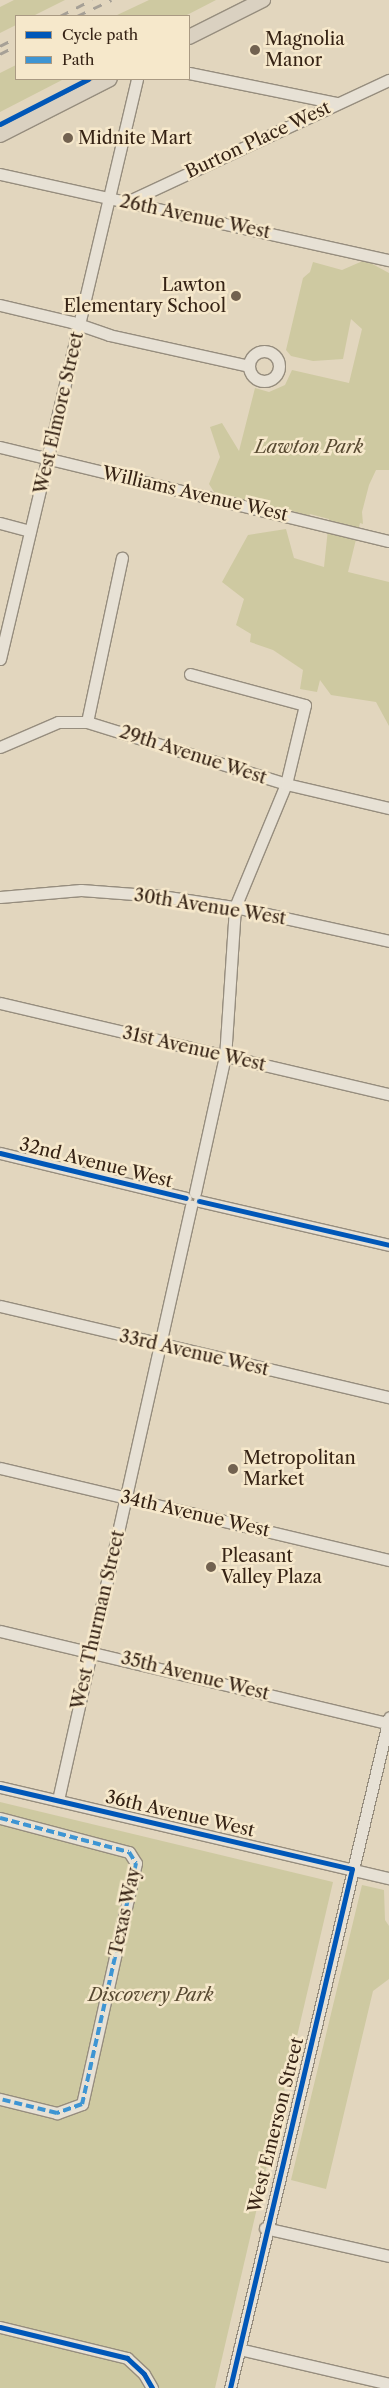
<!DOCTYPE html>
<style>
body{margin:0}
#map{position:relative;width:389px;height:2388px;overflow:hidden;background:#e2d6be;font-family:"Libre Caslon Text",serif}
div>[style]{position:absolute}
.green>*{inset:0;background:#cec9a1}
.roads{filter:drop-shadow(1px 0 #968d7e) drop-shadow(-1px 0 #968d7e) drop-shadow(0 1px #968d7e) drop-shadow(0 -1px #968d7e)}
.minor>*{height:11px;margin:-5.5px;padding:0 5.5px;transform-origin:5.5px;border-radius:5.5px;background:#e7e1d5}
.minor>.ring{margin:-5.5px;padding:0;box-sizing:content-box;background:none;border:11px solid #e7e1d5;border-radius:50%}
.major>*{height:14px;margin:-7px;padding:0 7px;transform-origin:7px;border-radius:7px;background:#dad1c1}
.rail>*{height:3px;margin-top:-1.5px;transform-origin:0;background:repeating-linear-gradient(90deg,#a6a096 0 9px,transparent 0 18px)}
.quiet>*{height:4px;margin-top:-2px;transform-origin:0;background:repeating-linear-gradient(90deg,#3e95d3 0 8px,transparent 0 12px)}
.cycleway>*{height:5px;margin:-2.5px;padding:0 2.5px;transform-origin:2.5px;border-radius:2.5px;background:#0057b8}
.dots>*{width:14px;height:14px;translate:-50% -50%;box-sizing:border-box;border:2px solid #f6e8cb;border-radius:50%}
span{translate:-50% -50%;white-space:nowrap;text-align:center;line-height:1.15;-webkit-text-stroke:5px #f6e8cb;paint-order:stroke}
.poi-label{font-size:18px;color:#362315}
.left{translate:0 -50%;text-align:left}
.right{translate:-100% -50%;text-align:right}
.street-label{font-size:18px;color:#362315}
.park-label{font-size:18px;color:#584a32;font-style:italic}
.legend{position:absolute;left:15px;top:15px;width:175px;height:65px;box-sizing:border-box;background:#f6e8cb;border:1px solid #a99982;margin:0;padding:6px 9px;list-style:none;font-size:15px;color:#362315}
.legend li{display:flex;align-items:center;gap:10px;height:25px}
.legend b{width:25px;border:1px solid #a99982}
</style>
<div id="map">
<div class="green">
<div style="clip-path:polygon(14px 0,65px 0,33px 16px,16px 16px,16px 25px,0 33px,0 7px)"></div>
<div style="clip-path:polygon(149px 0,216px 0,185px 16px,115px 16px)"></div>
<div style="clip-path:polygon(16px 65px,16px 79px,64px 79px,0 112px,0 73px)"></div>
<div style="clip-path:polygon(365px 260px,389px 273px,389px 470px,376px 470px,369px 485px,362px 512px,363px 524px,360px 523px,348px 572px,389px 582px,389px 726px,376px 702px,331px 695px,320px 680px,317px 692px,300px 689px,303px 670px,273px 650px,250px 642px,251px 634px,236px 625px,244px 599px,222px 582px,248px 535px,286px 529px,294px 558px,324px 567px,329px 519px,310px 514px,308px 517px,285px 508px,283px 513px,268px 504px,216px 495px,209px 484px,220px 457px,210px 427px,222px 423px,239px 451px,255px 388px,269px 392px,285px 385px,292px 370px,349px 383px,362px 329px,351px 319px,343px 359px,313px 361px,291px 356px,286px 350px,303px 278px,310px 272px,313px 262px,342px 270px)"></div>
<div style="clip-path:polygon(0 1802px,333px 1882px,215px 2388px,0 2388px)"></div>
<div style="clip-path:polygon(362px 1885px,384px 1890px,385px 1920px,389px 1926px,389px 1979px,373px 1991px,326px 2189px,291px 2180px)"></div>
</div>
<div class="roads">
<div class="minor">
<div style="left:189px;top:73px;width:150px;rotate:11.5deg"></div>
<div style="left:0;top:174px;width:398px;rotate:12.5deg"></div>
<div style="left:129px;top:201px;width:287px;rotate:-25deg"></div>
<div style="left:0;top:305px;width:74px;rotate:13.3deg"></div>
<div style="left:72px;top:322px;width:39px;rotate:19deg"></div>
<div style="left:109px;top:335px;width:143px;rotate:12.5deg"></div>
<div class="ring" style="left:249px;top:351px;width:19px;height:19px"></div>
<div style="left:0;top:447px;width:400px;rotate:13.6deg"></div>
<div style="left:0;top:523px;width:31px;rotate:15deg"></div>
<div style="left:0;top:659px;width:596px;rotate:-76.71deg"></div>
<div style="left:190px;top:674px;width:119px;rotate:15.1deg"></div>
<div style="left:305px;top:705px;width:81px;rotate:103.5deg"></div>
<div style="left:286px;top:784px;width:133px;rotate:112.5deg"></div>
<div style="left:235px;top:907px;width:149px;rotate:93.8deg"></div>
<div style="left:225px;top:1056px;width:140px;rotate:102.4deg"></div>
<div style="left:87px;top:722px;width:168px;rotate:-78deg"></div>
<div style="left:0;top:747px;width:63px;rotate:-23.3deg"></div>
<div style="left:58px;top:722px;width:29px"></div>
<div style="left:87px;top:722px;width:208px;rotate:17.3deg"></div>
<div style="left:286px;top:784px;width:106px;rotate:13.1deg"></div>
<div style="left:0;top:897px;width:81px;rotate:-4.9deg"></div>
<div style="left:81px;top:890px;width:80px;rotate:4.3deg"></div>
<div style="left:161px;top:896px;width:75px;rotate:8.5deg"></div>
<div style="left:235px;top:907px;width:158px;rotate:12.4deg"></div>
<div style="left:0;top:1003px;width:400px;rotate:13.2deg"></div>
<div style="left:0;top:1153px;width:191px;rotate:13.6deg"></div>
<div style="left:199px;top:1201px;width:195px;rotate:13deg"></div>
<div style="left:0;top:1306px;width:400px;rotate:13.2deg"></div>
<div style="left:0;top:1468px;width:400px;rotate:13.3deg"></div>
<div style="left:0;top:1631px;width:400px;rotate:13.4deg"></div>
<div style="left:0;top:1787px;width:400px;rotate:13.2deg"></div>
<div style="left:58px;top:1800px;width:609px;rotate:-77.38deg"></div>
<div style="left:0;top:1818px;width:133px;rotate:14.8deg"></div>
<div style="left:129px;top:1852px;width:13px;rotate:58deg"></div>
<div style="left:136px;top:1863px;width:247px;rotate:102.6deg"></div>
<div style="left:82px;top:2104px;width:27px;rotate:160deg"></div>
<div style="left:57px;top:2113px;width:59px;rotate:-166.2deg"></div>
<div style="left:265px;top:2228px;width:127px;rotate:12.7deg"></div>
<div style="left:0;top:2327px;width:131px;rotate:13.7deg"></div>
<div style="left:127px;top:2358px;width:23px;rotate:43deg"></div>
<div style="left:144px;top:2374px;width:16px;rotate:60deg"></div>
<div style="left:239px;top:2349px;width:154px;rotate:13.1deg"></div>
<div style="left:230px;top:2388px;width:689px;rotate:-76.65deg"></div>
</div>
<div class="major">
<div style="left:189px;top:37px;width:83px;rotate:-26.6deg"></div>
<div style="left:0;top:135px;width:123px;rotate:-27deg"></div>
</div>
</div>
<div class="rail">
<div style="left:60px;top:16px;width:36px;rotate:-27deg"></div>
<div style="left:77px;top:16px;width:38px;rotate:-25deg"></div>
<div style="left:0;top:46px;width:18px;rotate:-27deg"></div>
<div style="left:0;top:54px;width:18px;rotate:-27deg"></div>
</div>
<div class="quiet">
<div style="left:0;top:1818px;width:133px;rotate:14.8deg"></div>
<div style="left:129px;top:1852px;width:13px;rotate:58deg"></div>
<div style="left:136px;top:1863px;width:247px;rotate:102.6deg"></div>
<div style="left:82px;top:2104px;width:27px;rotate:160deg"></div>
<div style="left:57px;top:2113px;width:59px;rotate:-166.2deg"></div>
</div>
<div class="cycleway">
<div style="left:0;top:124px;width:99px;rotate:-27.1deg"></div>
<div style="left:0;top:1153px;width:191px;rotate:13.6deg"></div>
<div style="left:199px;top:1201px;width:195px;rotate:13deg"></div>
<div style="left:0;top:1787px;width:361px;rotate:13.1deg"></div>
<div style="left:352px;top:1869px;width:533px;rotate:103.23deg"></div>
<div style="left:0;top:2327px;width:131px;rotate:13.7deg"></div>
<div style="left:127px;top:2358px;width:23px;rotate:43deg"></div>
<div style="left:144px;top:2374px;width:16px;rotate:60deg"></div>
</div>
<div class="dots">
<div style="left:255px;top:50px;background:#726250"></div>
<div style="left:68px;top:138px;background:#726250"></div>
<div style="left:236px;top:296px;background:#726250"></div>
<div style="left:233px;top:1469px;background:#726250"></div>
<div style="left:211px;top:1567px;background:#726250"></div>
</div>
<div class="poi-label">
<span class="left" style="left:265px;top:50px">Magnolia<br>Manor</span>
<span class="left" style="left:78px;top:138px">Midnite Mart</span>
<span class="right" style="left:226px;top:296px">Lawton<br>Elementary School</span>
<span class="left" style="left:243px;top:1469px">Metropolitan<br>Market</span>
<span class="left" style="left:221px;top:1567px">Pleasant<br>Valley Plaza</span>
</div>
<div class="street-label">
<span style="left:258px;top:140px;rotate:-25deg">Burton Place West</span>
<span style="left:195px;top:217px;rotate:12deg">26th Avenue West</span>
<span style="left:59px;top:413px;rotate:-77deg">West Elmore Street</span>
<span style="left:195px;top:494px;rotate:13deg">Williams Avenue West</span>
<span style="left:193px;top:755px;rotate:18deg">29th Avenue West</span>
<span style="left:210px;top:907px;rotate:9deg">30th Avenue West</span>
<span style="left:194px;top:1049px;rotate:13deg">31st Avenue West</span>
<span style="left:96px;top:1163px;rotate:14deg">32nd Avenue West</span>
<span style="left:194px;top:1353px;rotate:13deg">33rd Avenue West</span>
<span style="left:195px;top:1514px;rotate:13deg">34th Avenue West</span>
<span style="left:98px;top:1620px;rotate:-77deg">West Thurman Street</span>
<span style="left:195px;top:1676px;rotate:14deg">35th Avenue West</span>
<span style="left:180px;top:1814px;rotate:13deg">36th Avenue West</span>
<span style="left:125px;top:1912px;rotate:-78deg">Texas Way</span>
<span style="left:276px;top:2125px;rotate:-76deg">West Emerson Street</span>
</div>
<div class="park-label">
<span style="left:309px;top:447px">Lawton Park</span>
<span style="left:151px;top:1995px">Discovery Park</span>
</div>
<ul class="legend">
<li><b style="height:6px;background:#0057b8"></b>Cycle path</li>
<li><b style="height:6px;background:#3e95d3"></b>Path</li>
</ul>
</div>
